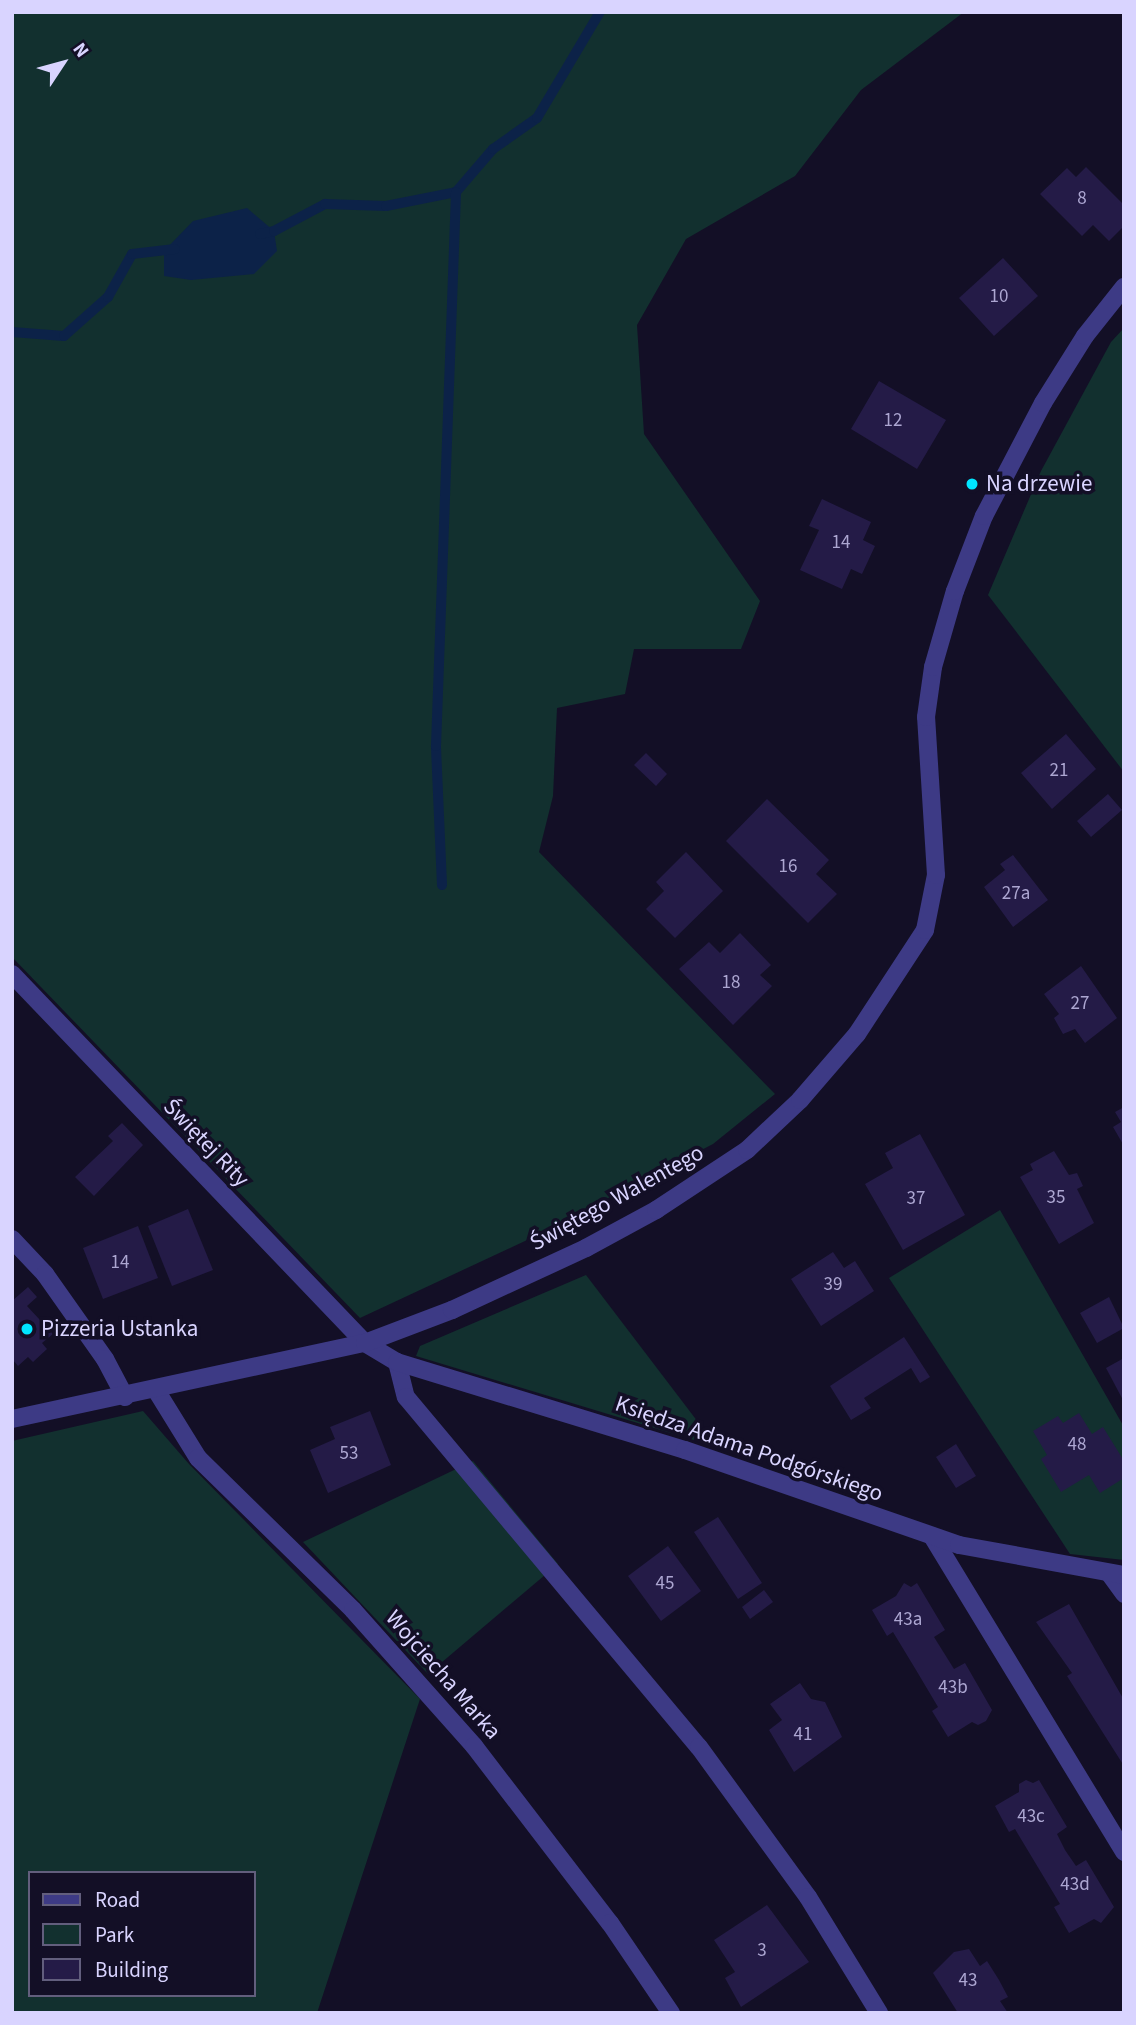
<!DOCTYPE html>
<meta charset="utf-8">
<style>
body{margin:0}
#map{position:relative;width:1136px;height:2025px;overflow:hidden;background:#130f26;font-family:"Source Sans 3",sans-serif}
div>[style]{position:absolute}
.green>*{inset:0;background:#12302f}
.water>*{inset:0;background:#0c2248}
.stream>*{height:10px;margin:-5px;padding:0 5px;transform-origin:5px;border-radius:5px;background:#0c2248}
.building>*{inset:0;background:#241b47}
.lane>*{height:18px;margin:-9px;padding:0 9px;transform-origin:9px;border-radius:9px;background:#3d3a85}
.street>*{height:18px;margin:-9px;padding:0 9px;transform-origin:9px;border-radius:9px;background:#3d3a85}
.dots>*{width:19px;height:19px;translate:-50% -50%;box-sizing:border-box;border:4px solid #130f26;border-radius:50%}
span{translate:-50% -50%;white-space:nowrap;text-align:center;line-height:1.15;-webkit-text-stroke:7px #130f26;paint-order:stroke}
.number-label{font-size:19px;color:#aca6d1}
.number-label span{-webkit-text-stroke-width:0}
.poi-label{font-size:23px;color:#d9d4ff}
.left{translate:0 -50%;text-align:left}
.street-label{font-size:23px;color:#d9d4ff}
.frame{position:absolute;inset:0;border:14px solid #d9d4ff;pointer-events:none}
.legend{position:absolute;left:28px;top:1871px;width:228px;height:126px;box-sizing:border-box;background:#130f26;border:2px solid #625e7d;margin:0;padding:9px 12px;list-style:none;font-size:21px;color:#d9d4ff}
.legend li{display:flex;align-items:center;gap:14px;height:35px}
.legend b{width:35px;border:2px solid #625e7d}
.north{position:absolute;left:28px;top:28px;width:70px;height:70px;-webkit-text-stroke:5px #130f26;paint-order:stroke;rotate:54deg;font-size:19px;font-weight:700;line-height:28px;text-align:center;color:#d9d4ff}
.north::after{content:'';display:block;margin:auto;width:24px;height:32px;background:#d9d4ff;clip-path:polygon(50% 0,100% 100%,50% 72%,0 100%)}
</style>
<div id="map">
<div class="green">
<div style="clip-path:polygon(12px 12px,964px 12px,861px 90px,795px 176px,686px 239px,637px 325px,644px 434px,760px 601px,741px 649px,634px 649px,625px 694px,557px 708px,553px 796px,539px 852px,775px 1094px,713px 1144px,525px 1241px,360px 1318px,12px 957px)"></div>
<div style="clip-path:polygon(1124px 328px,1124px 772px,988px 595px,1041px 471px,1111px 342px)"></div>
<div style="clip-path:polygon(1000px 1210px,1124px 1427px,1124px 1560px,1070px 1554px,889px 1278px)"></div>
<div style="clip-path:polygon(586px 1275px,717px 1447px,416px 1356px,420px 1346px)"></div>
<div style="clip-path:polygon(evenodd,143px 1411px,189px 1464px,420px 1699px,317px 2013px,12px 2013px,12px 1441px,143px 1411px,30px 1873px,254px 1873px,254px 1995px,30px 1995px,30px 1873px)"></div>
<div style="clip-path:polygon(473px 1461px,558px 1564px,428px 1674px,303px 1542px)"></div>
</div>
<div class="water">
<div style="clip-path:polygon(247px 208px,274px 231px,277px 251px,254px 274px,191px 280px,164px 276px,164px 251px,193px 221px)"></div>
</div>
<div class="stream">
<div style="left:260px;top:234px;width:14px;rotate:-12deg"></div>
<div style="left:274px;top:231px;width:58px;rotate:-27.9deg"></div>
<div style="left:325px;top:204px;width:61px;rotate:1.9deg"></div>
<div style="left:386px;top:206px;width:71px;rotate:-11.3deg"></div>
<div style="left:456px;top:192px;width:57px;rotate:-49.3deg"></div>
<div style="left:493px;top:149px;width:54px;rotate:-35.2deg"></div>
<div style="left:537px;top:118px;width:123px;rotate:-59.3deg"></div>
<div style="left:12px;top:332px;width:52px;rotate:4.4deg"></div>
<div style="left:64px;top:336px;width:59px;rotate:-41.6deg"></div>
<div style="left:108px;top:297px;width:49px;rotate:-60.8deg"></div>
<div style="left:132px;top:254px;width:43px;rotate:-6.6deg"></div>
<div style="left:442px;top:885px;width:139px;rotate:-92.5deg"></div>
<div style="left:436px;top:746px;width:554px;rotate:-87.93deg"></div>
</div>
<div class="building">
<div style="clip-path:polygon(1086px 167px,1124px 205px,1124px 226px,1109px 241px,1093px 225px,1082px 236px,1040px 194px,1067px 168px,1076px 177px)"></div>
<div style="clip-path:polygon(1003px 258px,1038px 296px,994px 336px,959px 298px)"></div>
<div style="clip-path:polygon(879px 381px,946px 420px,917px 469px,851px 429px)"></div>
<div style="clip-path:polygon(822px 499px,871px 522px,863px 540px,875px 546px,862px 574px,851px 569px,842px 589px,800px 570px,819px 530px,809px 526px)"></div>
<div style="clip-path:polygon(1066px 734px,1096px 769px,1052px 809px,1021px 773px)"></div>
<div style="clip-path:polygon(646px 753px,667px 774px,656px 786px,634px 765px)"></div>
<div style="clip-path:polygon(1108px 794px,1122px 810px,1091px 837px,1077px 821px)"></div>
<div style="clip-path:polygon(767px 799px,829px 860px,816px 874px,837px 894px,808px 923px,726px 841px)"></div>
<div style="clip-path:polygon(686px 852px,723px 891px,675px 938px,646px 909px,664px 891px,656px 882px)"></div>
<div style="clip-path:polygon(1013px 855px,1048px 900px,1013px 927px,984px 887px,1005px 870px,1000px 864px)"></div>
<div style="clip-path:polygon(740px 933px,771px 965px,760px 975px,772px 986px,733px 1025px,679px 969px,709px 942px,720px 953px)"></div>
<div style="clip-path:polygon(1081px 966px,1117px 1018px,1085px 1043px,1075px 1029px,1063px 1034px,1054px 1018px,1059px 1014px,1044px 994px)"></div>
<div style="clip-path:polygon(1124px 1107px,1124px 1146px,1113px 1127px,1121px 1122px,1115px 1112px)"></div>
<div style="clip-path:polygon(122px 1123px,143px 1145px,94px 1196px,75px 1177px,113px 1141px,108px 1136px)"></div>
<div style="clip-path:polygon(920px 1134px,965px 1215px,903px 1250px,865px 1184px,893px 1168px,885px 1153px)"></div>
<div style="clip-path:polygon(1054px 1151px,1069px 1175px,1077px 1173px,1083px 1186px,1077px 1189px,1094px 1223px,1059px 1244px,1020px 1177px,1033px 1170px,1030px 1164px)"></div>
<div style="clip-path:polygon(188px 1209px,213px 1270px,172px 1286px,148px 1226px)"></div>
<div style="clip-path:polygon(138px 1226px,158px 1278px,103px 1299px,83px 1248px)"></div>
<div style="clip-path:polygon(833px 1252px,844px 1268px,855px 1261px,874px 1291px,821px 1326px,791px 1279px)"></div>
<div style="clip-path:polygon(28px 1287px,37px 1297px,27px 1306px,53px 1334px,42px 1343px,47px 1349px,33px 1362px,28px 1357px,18px 1366px,12px 1359px,12px 1301px)"></div>
<div style="clip-path:polygon(1109px 1297px,1124px 1328px,1097px 1343px,1080px 1313px)"></div>
<div style="clip-path:polygon(904px 1337px,930px 1377px,920px 1383px,911px 1368px,864px 1398px,871px 1408px,851px 1420px,830px 1386px)"></div>
<div style="clip-path:polygon(1124px 1358px,1124px 1402px,1106px 1368px)"></div>
<div style="clip-path:polygon(370px 1411px,391px 1465px,328px 1493px,310px 1450px,335px 1439px,330px 1427px)"></div>
<div style="clip-path:polygon(1079px 1413px,1092px 1434px,1103px 1427px,1124px 1461px,1124px 1478px,1100px 1493px,1089px 1475px,1061px 1492px,1041px 1459px,1047px 1455px,1033px 1431px,1058px 1416px,1063px 1423px)"></div>
<div style="clip-path:polygon(956px 1444px,976px 1476px,956px 1488px,936px 1457px)"></div>
<div style="clip-path:polygon(718px 1517px,762px 1583px,738px 1599px,694px 1532px)"></div>
<div style="clip-path:polygon(668px 1546px,701px 1591px,661px 1621px,628px 1576px)"></div>
<div style="clip-path:polygon(904px 1583px,911px 1587px,917px 1583px,945px 1630px,934px 1637px,954px 1669px,965px 1663px,992px 1710px,986px 1721px,978px 1725px,972px 1722px,948px 1737px,932px 1711px,938px 1707px,916px 1670px,893px 1632px,887px 1636px,872px 1610px,896px 1596px)"></div>
<div style="clip-path:polygon(764px 1590px,773px 1602px,750px 1619px,742px 1607px)"></div>
<div style="clip-path:polygon(1069px 1604px,1124px 1700px,1124px 1766px,1067px 1676px,1072px 1673px,1036px 1622px)"></div>
<div style="clip-path:polygon(800px 1683px,811px 1699px,825px 1702px,842px 1737px,794px 1772px,769px 1730px,782px 1720px,770px 1704px)"></div>
<div style="clip-path:polygon(1026px 1780px,1033px 1783px,1039px 1780px,1067px 1827px,1057px 1834px,1065px 1850px,1076px 1866px,1086px 1860px,1114px 1907px,1101px 1923px,1094px 1919px,1069px 1933px,1054px 1907px,1060px 1904px,1015px 1829px,1009px 1832px,995px 1806px,1019px 1792px,1019px 1784px)"></div>
<div style="clip-path:polygon(767px 1905px,809px 1962px,741px 2007px,725px 1978px,735px 1972px,714px 1940px)"></div>
<div style="clip-path:polygon(969px 1949px,980px 1966px,987px 1961px,999px 1980px,1008px 1997px,1000px 2001px,1008px 2013px,958px 2013px,933px 1973px,954px 1952px)"></div>
</div>
<div class="lane">
<div style="left:12px;top:1239px;width:48px;rotate:46.7deg"></div>
<div style="left:45px;top:1274px;width:104px;rotate:54.8deg"></div>
<div style="left:105px;top:1359px;width:43px;rotate:62.2deg"></div>
<div style="left:397px;top:1362px;width:36px;rotate:76deg"></div>
<div style="left:406px;top:1397px;width:456px;rotate:50.1deg"></div>
<div style="left:699px;top:1747px;width:185px;rotate:54deg"></div>
<div style="left:808px;top:1897px;width:136px;rotate:58.5deg"></div>
<div style="left:932px;top:1536px;width:370px;rotate:58.7deg"></div>
<div style="left:1109px;top:1573px;width:26px;rotate:54deg"></div>
</div>
<div class="street">
<div style="left:12px;top:974px;width:511px;rotate:46.27deg"></div>
<div style="left:365px;top:1343px;width:37px;rotate:31deg"></div>
<div style="left:397px;top:1362px;width:301px;rotate:17deg"></div>
<div style="left:685px;top:1450px;width:290px;rotate:19.1deg"></div>
<div style="left:959px;top:1545px;width:168px;rotate:10.3deg"></div>
<div style="left:156px;top:1390px;width:80px;rotate:58.3deg"></div>
<div style="left:198px;top:1458px;width:217px;rotate:44.4deg"></div>
<div style="left:353px;top:1610px;width:182px;rotate:48.3deg"></div>
<div style="left:474px;top:1746px;width:223px;rotate:52.5deg"></div>
<div style="left:610px;top:1923px;width:109px;rotate:55.9deg"></div>
<div style="left:12px;top:1419px;width:361px;rotate:-12.2deg"></div>
<div style="left:365px;top:1343px;width:93px;rotate:-20.8deg"></div>
<div style="left:452px;top:1310px;width:148px;rotate:-24.8deg"></div>
<div style="left:586px;top:1248px;width:80px;rotate:-28.5deg"></div>
<div style="left:656px;top:1210px;width:109px;rotate:-33.4deg"></div>
<div style="left:747px;top:1150px;width:73px;rotate:-43.3deg"></div>
<div style="left:800px;top:1100px;width:87px;rotate:-49.2deg"></div>
<div style="left:857px;top:1034px;width:124px;rotate:-56.8deg"></div>
<div style="left:925px;top:930px;width:56px;rotate:-78.7deg"></div>
<div style="left:936px;top:875px;width:158px;rotate:-93.6deg"></div>
<div style="left:926px;top:717px;width:50px;rotate:-82deg"></div>
<div style="left:933px;top:667px;width:79px;rotate:-73.9deg"></div>
<div style="left:955px;top:591px;width:80px;rotate:-68.9deg"></div>
<div style="left:984px;top:516px;width:127px;rotate:-62.4deg"></div>
<div style="left:1043px;top:403px;width:79px;rotate:-57.9deg"></div>
<div style="left:1085px;top:336px;width:63px;rotate:-51.5deg"></div>
</div>
<div class="dots">
<div style="left:972px;top:484px;background:#00e5ff"></div>
<div style="left:27px;top:1329px;background:#00e5ff"></div>
</div>
<div class="number-label">
<span style="left:1082px;top:199px">8</span>
<span style="left:999px;top:297px">10</span>
<span style="left:893px;top:421px">12</span>
<span style="left:841px;top:543px">14</span>
<span style="left:1059px;top:771px">21</span>
<span style="left:788px;top:867px">16</span>
<span style="left:1016px;top:894px">27a</span>
<span style="left:731px;top:983px">18</span>
<span style="left:1080px;top:1004px">27</span>
<span style="left:1056px;top:1198px">35</span>
<span style="left:916px;top:1199px">37</span>
<span style="left:120px;top:1263px">14</span>
<span style="left:833px;top:1285px">39</span>
<span style="left:1077px;top:1445px">48</span>
<span style="left:349px;top:1454px">53</span>
<span style="left:665px;top:1584px">45</span>
<span style="left:908px;top:1620px">43a</span>
<span style="left:953px;top:1688px">43b</span>
<span style="left:803px;top:1735px">41</span>
<span style="left:1031px;top:1817px">43c</span>
<span style="left:1075px;top:1885px">43d</span>
<span style="left:762px;top:1951px">3</span>
<span style="left:968px;top:1981px">43</span>
</div>
<div class="poi-label">
<span class="left" style="left:986px;top:484px">Na drzewie</span>
<span class="left" style="left:41px;top:1329px">Pizzeria Ustanka</span>
</div>
<div class="street-label">
<span style="left:206px;top:1143px;rotate:46deg">Świętej Rity</span>
<span style="left:617px;top:1198px;rotate:-29deg">Świętego Walentego</span>
<span style="left:749px;top:1449px;rotate:19deg">Księdza Adama Podgórskiego</span>
<span style="left:443px;top:1675px;rotate:49deg">Wojciecha Marka</span>
</div>
<div class="frame"></div>
<ul class="legend">
<li><b style="height:9px;background:#3d3a85"></b>Road</li>
<li><b style="height:19px;background:#12302f"></b>Park</li>
<li><b style="height:19px;background:#241b47"></b>Building</li>
</ul>
<div class="north">N</div>
</div>
